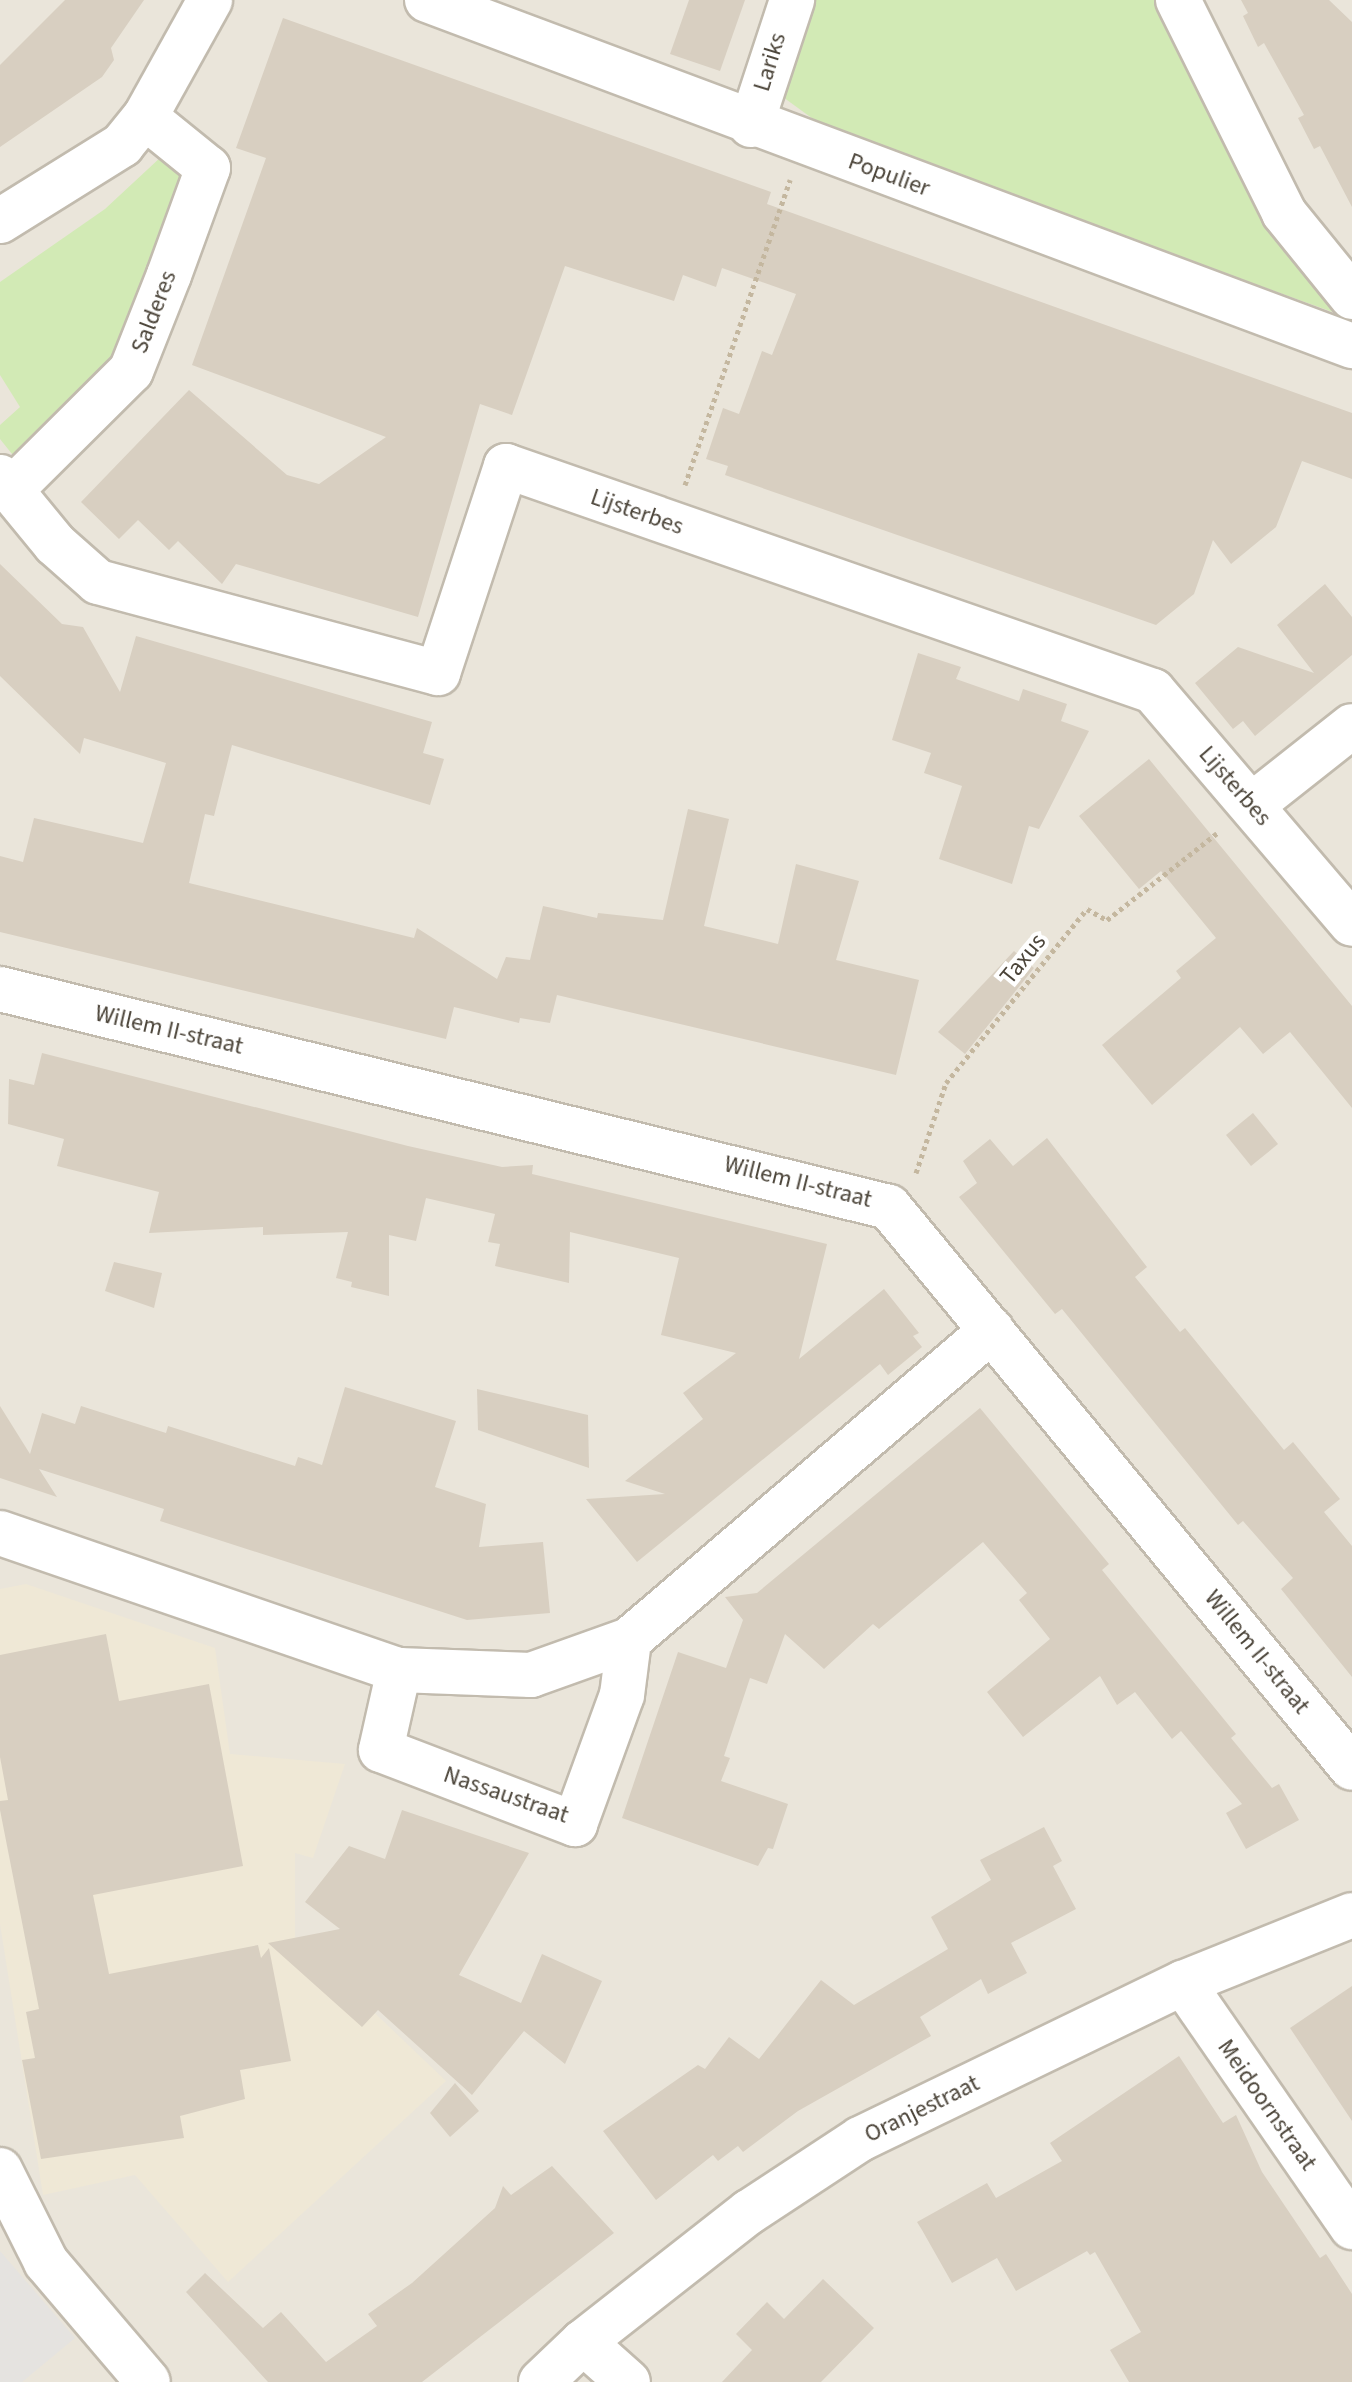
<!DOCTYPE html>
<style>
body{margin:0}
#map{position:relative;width:1352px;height:2382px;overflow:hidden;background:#f6f3ec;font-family:"Source Sans 3",sans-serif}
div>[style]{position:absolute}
.residential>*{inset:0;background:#eae5da}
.education>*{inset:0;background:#efe8d6}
.green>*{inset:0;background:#d2eab5}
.parking>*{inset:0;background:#e5e3e0}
.building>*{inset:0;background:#d8cfc1}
.path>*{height:5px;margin-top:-2.5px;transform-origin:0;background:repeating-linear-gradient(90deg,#c4b79f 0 4px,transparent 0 8px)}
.roads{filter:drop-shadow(2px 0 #c2bbae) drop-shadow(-2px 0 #c2bbae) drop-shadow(0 2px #c2bbae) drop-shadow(0 -2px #c2bbae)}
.minor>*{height:44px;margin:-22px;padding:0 22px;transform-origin:22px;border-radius:22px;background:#fff}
span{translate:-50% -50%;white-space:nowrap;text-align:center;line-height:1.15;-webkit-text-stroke:8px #fff;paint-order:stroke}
.street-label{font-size:24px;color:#4b4439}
</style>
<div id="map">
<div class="residential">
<div style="clip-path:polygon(0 0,1352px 0,1352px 2382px,0 2382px)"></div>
</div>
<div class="education">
<div style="clip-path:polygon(26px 1584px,215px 1648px,230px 1754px,345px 1764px,313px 1858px,295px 1853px,295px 1937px,446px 2081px,228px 2282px,135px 2175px,43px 2195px,0 1924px,0 1589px)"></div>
</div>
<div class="green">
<div style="clip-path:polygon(810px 0,1172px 0,1352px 306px,1352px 319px,831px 132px,776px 92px)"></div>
<div style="clip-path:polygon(162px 156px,184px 174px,112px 368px,20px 464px,0 439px,0 425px,20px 407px,0 375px,0 282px,105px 209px)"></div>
</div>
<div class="parking">
<div style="clip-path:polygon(0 2251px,75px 2338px,22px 2382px,0 2382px)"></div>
</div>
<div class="building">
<div style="clip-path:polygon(65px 0,144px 0,111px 48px,114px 60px,102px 77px,0 147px,0 65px)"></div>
<div style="clip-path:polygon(689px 0,745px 0,720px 71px,670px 54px)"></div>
<div style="clip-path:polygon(1241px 0,1329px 0,1352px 22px,1352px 207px,1320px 146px,1314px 149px,1298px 118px,1304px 115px,1264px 43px,1258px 47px,1243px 16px,1248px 13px)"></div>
<div style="clip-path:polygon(283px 18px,771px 192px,767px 204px,1352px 413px,1352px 479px,1302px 461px,1276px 527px,1231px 564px,1213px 540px,1194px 594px,1156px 625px,725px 475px,728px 466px,706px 459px,723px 408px,739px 414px,762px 351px,772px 355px,796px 294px,722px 268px,716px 287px,683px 275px,674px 301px,565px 266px,512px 415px,480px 404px,418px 617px,236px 564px,222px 584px,178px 541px,169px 550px,138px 520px,119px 539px,81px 502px,189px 390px,287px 475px,319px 484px,386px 437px,192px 365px,266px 158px,236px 148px)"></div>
<div style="clip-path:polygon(0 564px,62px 624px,83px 627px,120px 692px,136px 636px,432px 722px,423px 753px,444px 759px,430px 805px,232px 745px,214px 816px,205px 814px,189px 883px,414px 938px,417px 928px,497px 979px,506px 957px,530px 960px,543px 906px,597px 918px,598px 913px,663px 920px,688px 809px,729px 819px,704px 926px,778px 944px,796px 864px,859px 881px,836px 960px,919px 980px,896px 1075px,557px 995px,550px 1023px,520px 1018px,519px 1023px,454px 1007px,446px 1039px,0 932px,0 856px,23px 862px,34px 818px,143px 843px,166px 763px,84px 738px,80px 754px,0 676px)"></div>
<div style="clip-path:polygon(1325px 584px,1352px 617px,1352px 655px,1255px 736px,1243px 721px,1233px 729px,1195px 683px,1238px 647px,1314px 673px,1277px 625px)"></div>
<div style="clip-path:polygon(918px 653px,961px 667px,956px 679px,1019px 701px,1023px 689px,1067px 704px,1061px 721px,1089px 731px,1039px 829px,1029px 826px,1012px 884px,939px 859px,962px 786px,924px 773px,931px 753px,892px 740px)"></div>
<div style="clip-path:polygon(1149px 759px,1352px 1006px,1352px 1108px,1290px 1032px,1263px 1054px,1240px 1027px,1152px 1105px,1102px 1045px,1181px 978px,1176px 971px,1216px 938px,1161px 871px,1139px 889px,1079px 816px)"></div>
<div style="clip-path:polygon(1014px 951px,1034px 968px,965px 1054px,938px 1032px)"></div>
<div style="clip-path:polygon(42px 1053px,408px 1146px,502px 1167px,533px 1165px,532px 1174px,827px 1244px,799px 1359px,884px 1289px,919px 1333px,913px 1336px,922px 1347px,888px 1375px,880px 1364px,637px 1562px,586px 1499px,665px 1494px,625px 1481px,703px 1419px,683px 1393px,736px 1353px,661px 1335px,679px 1258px,570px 1232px,569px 1283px,495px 1266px,500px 1244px,488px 1242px,495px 1214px,426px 1198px,416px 1241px,389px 1235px,389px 1296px,351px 1287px,352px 1282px,336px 1278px,348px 1232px,263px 1235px,263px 1227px,149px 1233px,159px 1192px,57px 1166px,64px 1139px,8px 1124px,9px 1079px,34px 1085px)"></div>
<div style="clip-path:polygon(1253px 1113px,1278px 1144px,1251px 1166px,1226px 1135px)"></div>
<div style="clip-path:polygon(1047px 1138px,1147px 1267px,1135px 1277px,1180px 1332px,1185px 1328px,1284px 1450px,1293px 1442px,1340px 1499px,1324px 1512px,1352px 1546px,1352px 1677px,1281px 1589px,1293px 1578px,1243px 1521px,1238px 1525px,1062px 1309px,1055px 1314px,959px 1197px,977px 1183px,963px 1161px,990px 1139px,1013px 1166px)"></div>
<div style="clip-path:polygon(114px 1262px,162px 1273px,154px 1308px,105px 1291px)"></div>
<div style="clip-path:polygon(345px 1387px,456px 1421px,435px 1487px,486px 1504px,479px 1547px,543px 1542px,550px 1613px,467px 1620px,160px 1521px,164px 1509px,39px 1469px,57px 1497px,0 1478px,0 1406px,30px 1454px,42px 1413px,75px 1424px,81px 1406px,166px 1433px,168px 1426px,295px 1466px,298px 1457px,322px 1465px)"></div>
<div style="clip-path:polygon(477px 1389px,588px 1415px,589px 1468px,478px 1430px)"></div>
<div style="clip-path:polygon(980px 1408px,1109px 1564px,1102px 1570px,1236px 1734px,1231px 1738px,1272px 1788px,1279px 1784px,1299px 1820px,1246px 1849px,1226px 1813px,1242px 1804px,1181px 1731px,1172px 1739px,1135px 1692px,1117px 1705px,1100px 1676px,1023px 1737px,987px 1692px,1050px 1639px,1019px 1600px,1027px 1593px,983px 1542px,879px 1629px,873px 1624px,824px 1669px,785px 1634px,767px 1684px,750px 1678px,724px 1756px,730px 1758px,721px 1781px,788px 1804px,773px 1849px,768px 1848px,758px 1866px,622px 1818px,678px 1652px,726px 1668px,743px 1620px,725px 1597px,757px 1593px)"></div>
<div style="clip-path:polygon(106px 1634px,119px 1701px,209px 1684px,243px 1866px,93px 1895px,109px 1974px,258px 1945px,261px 1958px,269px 1948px,291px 2061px,240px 2070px,245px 2099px,180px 2116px,184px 2138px,41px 2159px,22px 2060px,35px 2058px,26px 2012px,39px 2009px,0 1810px,0 1801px,8px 1800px,0 1757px,0 1655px)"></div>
<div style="clip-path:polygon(402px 1810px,529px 1853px,459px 1975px,521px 2003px,542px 1954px,602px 1981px,565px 2064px,524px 2031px,472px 2095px,378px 2010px,362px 2027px,268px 1943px,340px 1929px,305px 1902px,349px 1846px,385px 1859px)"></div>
<div style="clip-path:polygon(1044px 1827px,1062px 1861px,1053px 1866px,1076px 1909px,1011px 1943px,1027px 1973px,988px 1994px,981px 1979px,920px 2017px,931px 2036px,798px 2111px,743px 2152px,738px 2146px,718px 2161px,713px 2155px,656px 2200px,603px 2131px,698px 2065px,705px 2069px,729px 2037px,759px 2059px,821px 1980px,854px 2005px,948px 1949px,931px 1917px,991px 1880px,980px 1860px)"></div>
<div style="clip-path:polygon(1352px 1986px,1352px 2121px,1290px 2028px)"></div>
<div style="clip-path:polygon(1179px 2056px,1223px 2123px,1236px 2115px,1262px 2172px,1320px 2258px,1326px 2254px,1352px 2294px,1352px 2382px,1129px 2382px,1110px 2350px,1141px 2332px,1095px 2252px,1090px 2255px,1087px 2251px,1016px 2291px,997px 2258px,952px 2283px,922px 2230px,917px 2222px,987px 2183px,996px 2198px,1062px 2161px,1050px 2143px)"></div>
<div style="clip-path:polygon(455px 2083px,479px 2111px,450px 2137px,430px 2113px)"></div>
<div style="clip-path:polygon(552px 2166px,614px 2233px,422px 2382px,268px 2382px,186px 2292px,205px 2273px,263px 2328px,281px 2312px,326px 2362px,377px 2326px,368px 2314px,412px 2283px,495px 2208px,503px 2186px,511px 2195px)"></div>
<div style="clip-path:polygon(823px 2279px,874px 2328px,821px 2382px,722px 2382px,752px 2350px,736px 2334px,767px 2302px,784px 2319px)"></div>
</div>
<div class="path">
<div style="left:685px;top:485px;width:323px;rotate:-71deg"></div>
<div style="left:916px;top:1173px;width:95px;rotate:-71.6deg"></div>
<div style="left:946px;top:1083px;width:224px;rotate:-51deg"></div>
<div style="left:1087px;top:909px;width:23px;rotate:29deg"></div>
<div style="left:1107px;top:920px;width:140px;rotate:-38.3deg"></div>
</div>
<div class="roads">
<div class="minor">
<div style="left:427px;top:0;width:988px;rotate:20.51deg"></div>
<div style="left:1178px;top:0;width:238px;rotate:63.5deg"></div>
<div style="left:1284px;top:213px;width:108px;rotate:51deg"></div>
<div style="left:751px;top:125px;width:132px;rotate:-71.8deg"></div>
<div style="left:0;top:221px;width:144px;rotate:-31.9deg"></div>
<div style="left:122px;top:145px;width:36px;rotate:-51deg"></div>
<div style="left:145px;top:117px;width:134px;rotate:-60.9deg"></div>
<div style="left:0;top:477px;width:87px;rotate:50.6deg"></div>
<div style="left:55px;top:544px;width:57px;rotate:41.5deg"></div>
<div style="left:98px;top:582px;width:352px;rotate:15deg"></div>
<div style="left:438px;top:673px;width:218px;rotate:-71.8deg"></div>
<div style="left:506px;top:466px;width:685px;rotate:19.18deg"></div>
<div style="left:1153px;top:691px;width:306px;rotate:49.5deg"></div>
<div style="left:10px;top:491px;width:170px;rotate:-44.8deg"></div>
<div style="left:131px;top:371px;width:103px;rotate:-68.4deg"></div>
<div style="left:169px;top:275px;width:114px;rotate:-70deg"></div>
<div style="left:208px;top:168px;width:81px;rotate:-141deg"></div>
<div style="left:1252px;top:805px;width:127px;rotate:-38.3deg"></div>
<div style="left:0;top:989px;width:915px;rotate:13.78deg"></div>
<div style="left:889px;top:1207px;width:727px;rotate:50.47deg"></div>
<div style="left:0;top:1533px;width:422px;rotate:19deg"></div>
<div style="left:399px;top:1670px;width:132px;rotate:2.2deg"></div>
<div style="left:531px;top:1675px;width:104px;rotate:-19.7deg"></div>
<div style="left:629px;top:1640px;width:477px;rotate:-40.5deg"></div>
<div style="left:399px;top:1670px;width:82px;rotate:102.7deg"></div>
<div style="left:381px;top:1750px;width:208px;rotate:20.9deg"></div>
<div style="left:575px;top:1824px;width:137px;rotate:-70deg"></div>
<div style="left:622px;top:1695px;width:55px;rotate:-82.7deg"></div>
<div style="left:1183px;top:1983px;width:297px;rotate:55.3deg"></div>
<div style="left:0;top:2170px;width:103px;rotate:63.4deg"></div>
<div style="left:46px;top:2262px;width:157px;rotate:49.6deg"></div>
<div style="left:583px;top:2342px;width:60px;rotate:41.6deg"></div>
<div style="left:541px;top:2382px;width:58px;rotate:-43.6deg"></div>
<div style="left:583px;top:2342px;width:211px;rotate:-38.1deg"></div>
<div style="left:749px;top:2212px;width:133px;rotate:-33.3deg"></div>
<div style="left:860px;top:2139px;width:359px;rotate:-25.8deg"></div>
<div style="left:1183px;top:1983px;width:182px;rotate:-21.9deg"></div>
</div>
</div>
<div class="street-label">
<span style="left:770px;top:62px;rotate:-73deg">Lariks</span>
<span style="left:889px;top:175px;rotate:20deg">Populier</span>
<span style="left:154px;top:312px;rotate:-69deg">Salderes</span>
<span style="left:637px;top:512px;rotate:19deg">Lijsterbes</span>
<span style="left:1235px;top:786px;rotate:49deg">Lijsterbes</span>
<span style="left:1023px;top:959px;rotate:-51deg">Taxus</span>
<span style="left:169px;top:1030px;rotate:13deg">Willem II-straat</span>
<span style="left:798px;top:1182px;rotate:14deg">Willem II-straat</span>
<span style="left:1257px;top:1652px;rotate:51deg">Willem II-straat</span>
<span style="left:506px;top:1795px;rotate:19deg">Nassaustraat</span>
<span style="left:1267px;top:2105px;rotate:55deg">Meidoornstraat</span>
<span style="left:922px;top:2109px;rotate:-26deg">Oranjestraat</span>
</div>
</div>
